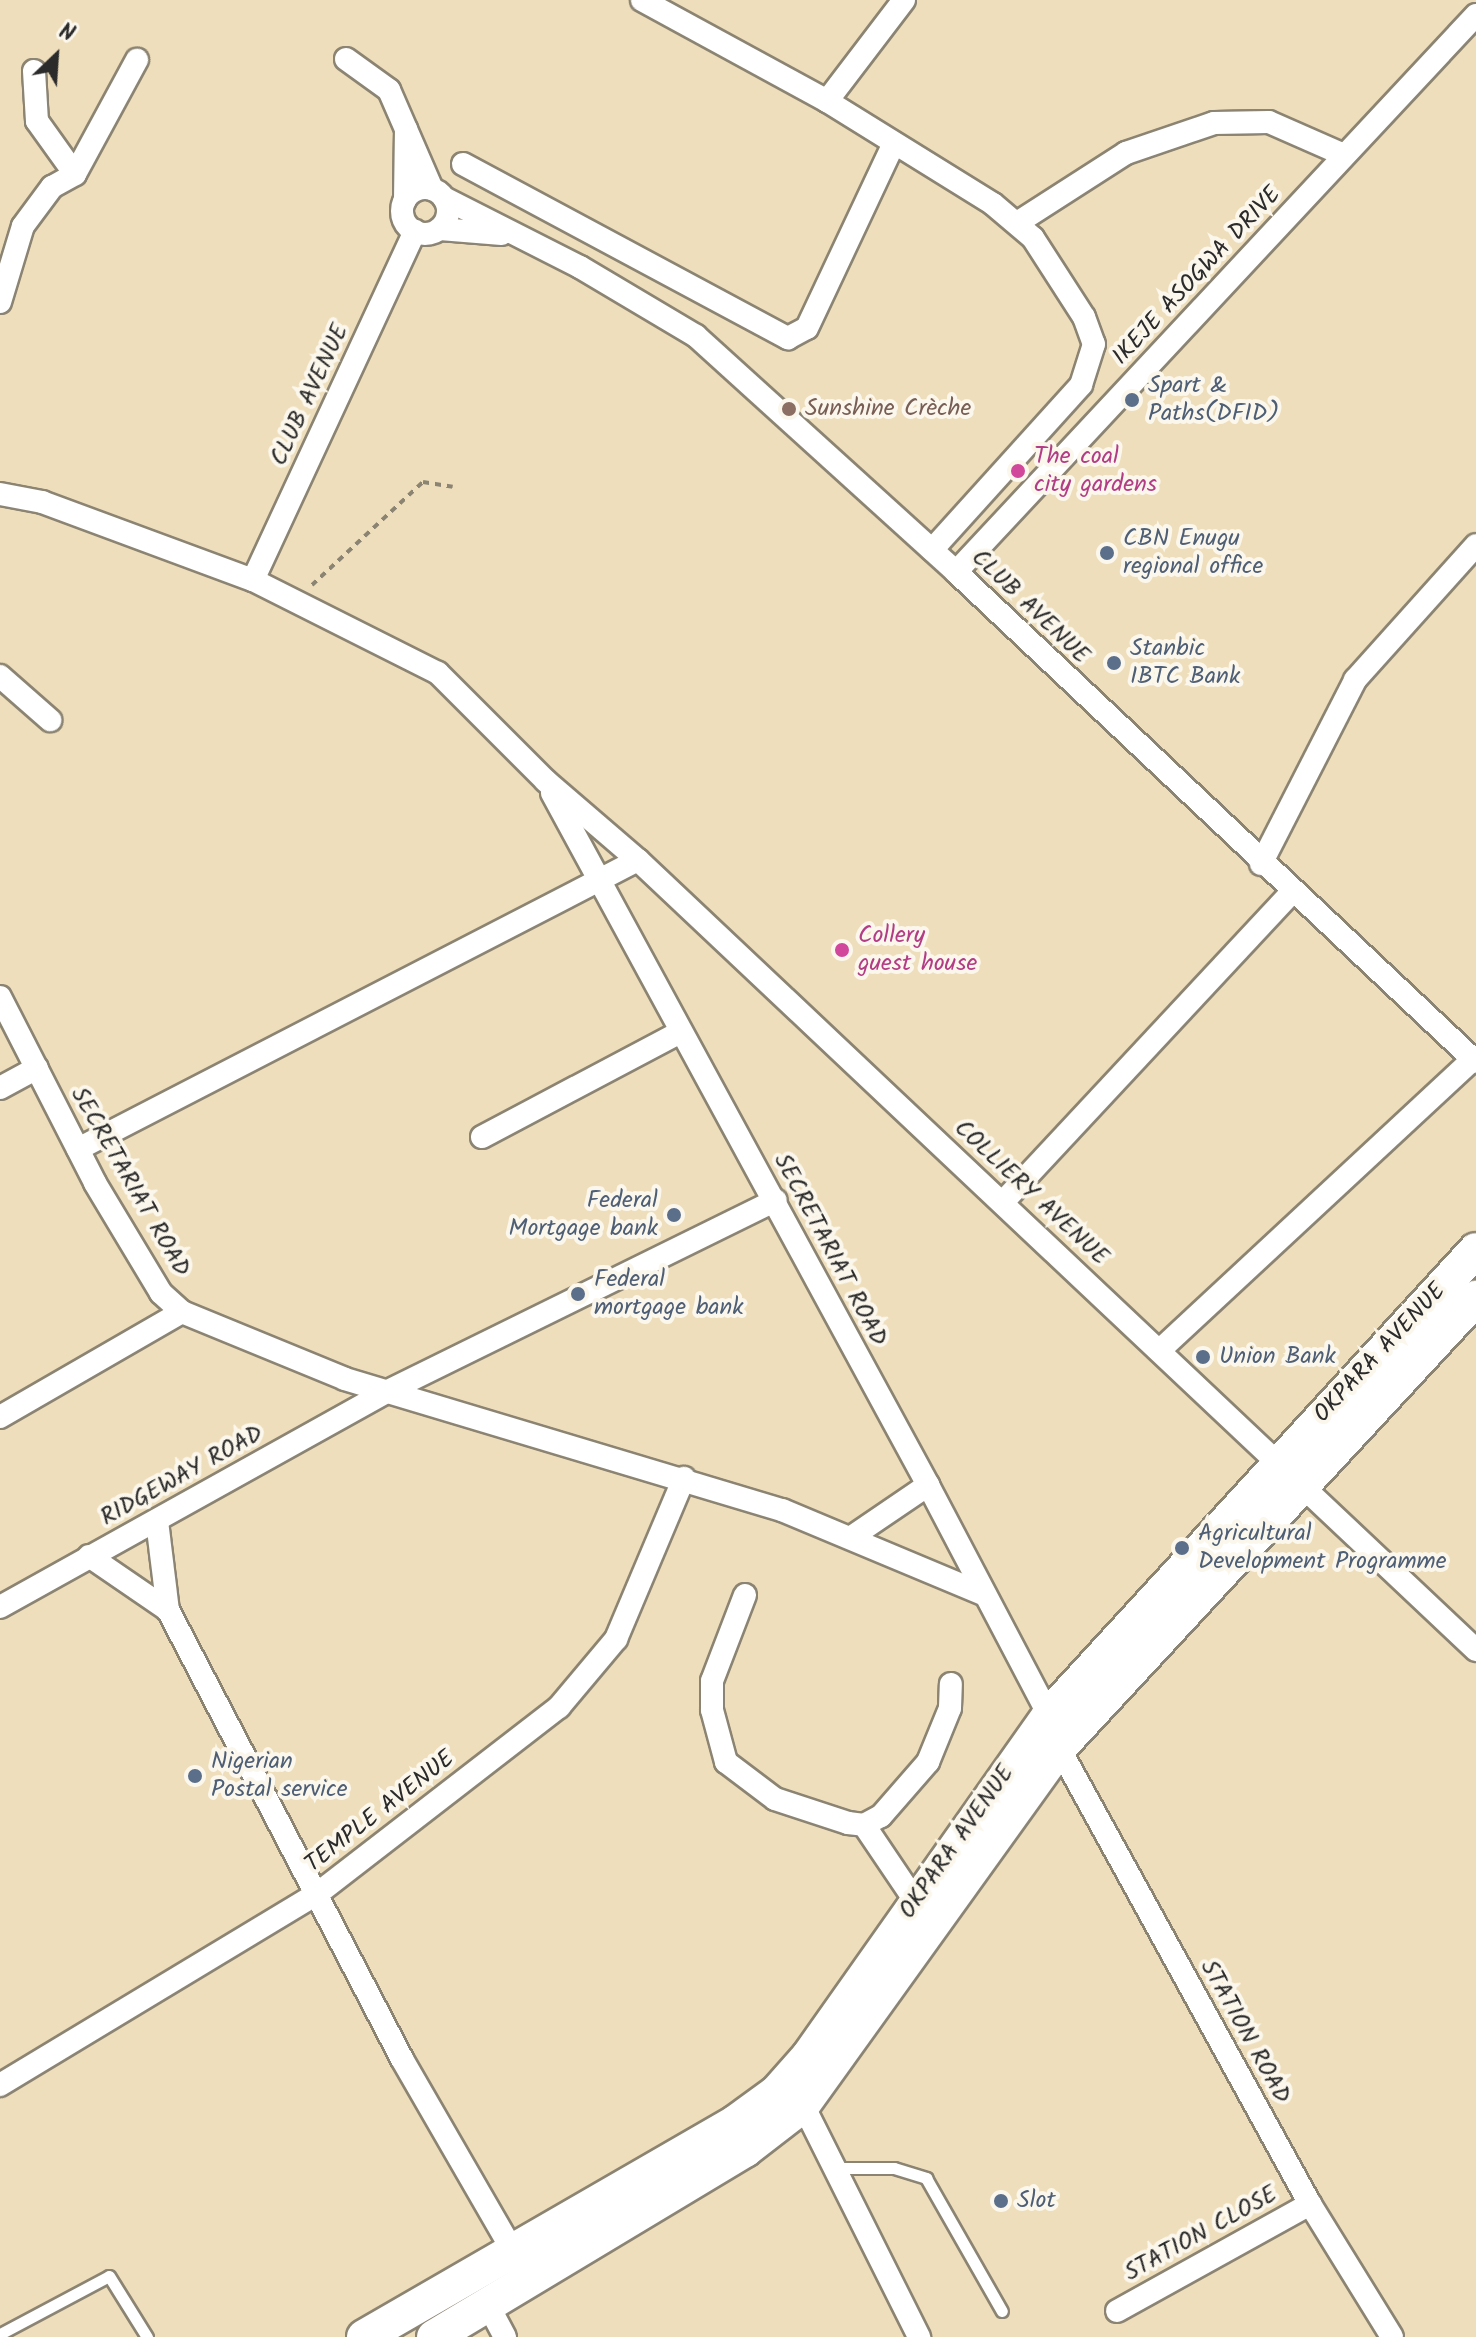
<!DOCTYPE html>
<meta charset="utf-8">
<style>
body{margin:0}
#map{position:relative;width:1476px;height:2337px;overflow:hidden;background:#eedebb;font-family:Kalam,sans-serif}
div>[style]{position:absolute}
.path>*{height:4px;margin-top:-2px;transform-origin:0;background:repeating-linear-gradient(90deg,#8c8473 0 6px,transparent 0 12px)}
.roads{filter:drop-shadow(2px 0 #8c8473) drop-shadow(-2px 0 #8c8473) drop-shadow(0 2px #8c8473) drop-shadow(0 -2px #8c8473)}
.service>*{height:11px;margin:-5.5px;padding:0 5.5px;transform-origin:5.5px;border-radius:5.5px;background:#fff}
.minor>*{height:22px;margin:-11px;padding:0 11px;transform-origin:11px;border-radius:11px;background:#fff}
.minor>.ring{margin:-11px;padding:0;box-sizing:content-box;background:none;border:22px solid #fff;border-radius:50%}
.primary>*{height:34px;margin:-17px;padding:0 17px;transform-origin:17px;border-radius:17px;background:#fff}
.dots>*{width:22px;height:22px;translate:-50% -50%;box-sizing:border-box;border:4px solid #fbf7ec;border-radius:50%}
span{translate:-50% -50%;white-space:nowrap;text-align:center;line-height:1.15;-webkit-text-stroke:8px #fbf7ec;paint-order:stroke}
.street-label{font-size:24px;color:#2b2b2b}
.service-label{font-size:24px;color:#4e5e75}
.left{translate:0 -50%;text-align:left}
.right{translate:-100% -50%;text-align:right}
.education-label{font-size:24px;color:#785e54}
.hotel-label{font-size:24px;color:#b23c85}
.north{position:absolute;left:16px;top:16px;width:80px;height:80px;-webkit-text-stroke:6px #fbf7ec;paint-order:stroke;rotate:25deg;font-size:22px;font-weight:700;line-height:32px;text-align:center;color:#2b2b2b}
.north::after{content:'';display:block;margin:auto;width:28px;height:36px;background:#2b2b2b;clip-path:polygon(50% 0,100% 100%,50% 72%,0 100%)}
</style>
<div id="map">
<div class="path">
<div style="left:312px;top:585px;width:151px;rotate:-42.9deg"></div>
<div style="left:423px;top:482px;width:30px;rotate:9deg"></div>
</div>
<div class="roads">
<div class="service">
<div style="left:838px;top:2168px;width:56px"></div>
<div style="left:894px;top:2168px;width:34px;rotate:17deg"></div>
<div style="left:926px;top:2178px;width:153px;rotate:60.3deg"></div>
<div style="left:0;top:2334px;width:123px;rotate:-28deg"></div>
<div style="left:109px;top:2276px;width:72px;rotate:58.1deg"></div>
</div>
<div class="minor">
<div style="left:642px;top:0;width:211px;rotate:28.6deg"></div>
<div style="left:827px;top:101px;width:195px;rotate:31.8deg"></div>
<div style="left:993px;top:204px;width:52px;rotate:40.4deg"></div>
<div style="left:1033px;top:238px;width:94px;rotate:57.2deg"></div>
<div style="left:1084px;top:317px;width:29px;rotate:70deg"></div>
<div style="left:1094px;top:344px;width:43px;rotate:107.6deg"></div>
<div style="left:1081px;top:385px;width:222px;rotate:132.1deg"></div>
<div style="left:346px;top:59px;width:53px;rotate:35.8deg"></div>
<div style="left:389px;top:90px;width:108px;rotate:66.5deg"></div>
<div style="left:34px;top:71px;width:50px;rotate:86.6deg"></div>
<div style="left:37px;top:121px;width:65px;rotate:54.4deg"></div>
<div style="left:827px;top:101px;width:127px;rotate:-52.7deg"></div>
<div style="left:463px;top:164px;width:369px;rotate:28.2deg"></div>
<div style="left:788px;top:338px;width:21px;rotate:-28deg"></div>
<div style="left:807px;top:328px;width:204px;rotate:-64.8deg"></div>
<div class="ring" style="left:402px;top:188px;width:24px;height:24px"></div>
<div style="left:444px;top:198px;width:153px;rotate:26.9deg"></div>
<div style="left:580px;top:267px;width:135px;rotate:30.7deg"></div>
<div style="left:696px;top:336px;width:351px;rotate:42.2deg"></div>
<div style="left:956px;top:572px;width:714px;rotate:43.3deg"></div>
<div style="left:405px;top:200px;width:71px;rotate:-89.2deg"></div>
<div style="left:1017px;top:223px;width:130px;rotate:-32.7deg"></div>
<div style="left:1126px;top:153px;width:93px;rotate:-18.8deg"></div>
<div style="left:1214px;top:123px;width:55px;rotate:-1deg"></div>
<div style="left:1269px;top:122px;width:82px;rotate:23.7deg"></div>
<div style="left:440px;top:229px;width:62px;rotate:4.6deg"></div>
<div style="left:0;top:302px;width:79px;rotate:-73.2deg"></div>
<div style="left:23px;top:226px;width:49px;rotate:-53.4deg"></div>
<div style="left:52px;top:187px;width:26px;rotate:-29deg"></div>
<div style="left:75px;top:174px;width:130px;rotate:-61.5deg"></div>
<div style="left:0;top:494px;width:43px;rotate:10.8deg"></div>
<div style="left:42px;top:502px;width:225px;rotate:20.3deg"></div>
<div style="left:253px;top:580px;width:207px;rotate:26.7deg"></div>
<div style="left:438px;top:673px;width:153px;rotate:45deg"></div>
<div style="left:546px;top:781px;width:121px;rotate:40.7deg"></div>
<div style="left:638px;top:860px;width:1152px;rotate:43.31deg"></div>
<div style="left:956px;top:572px;width:762px;rotate:-46.97deg"></div>
<div style="left:253px;top:580px;width:385px;rotate:-65.1deg"></div>
<div style="left:0;top:676px;width:67px;rotate:41.3deg"></div>
<div style="left:552px;top:793px;width:788px;rotate:61.48deg"></div>
<div style="left:928px;top:1485px;width:260px;rotate:62.3deg"></div>
<div style="left:1049px;top:1715px;width:34px;rotate:73deg"></div>
<div style="left:1059px;top:1748px;width:521px;rotate:61.17deg"></div>
<div style="left:1310px;top:2204px;width:156px;rotate:58.3deg"></div>
<div style="left:1261px;top:864px;width:207px;rotate:-62.9deg"></div>
<div style="left:1355px;top:680px;width:181px;rotate:-48.1deg"></div>
<div style="left:0;top:997px;width:209px;rotate:62.9deg"></div>
<div style="left:95px;top:1183px;width:128px;rotate:59deg"></div>
<div style="left:161px;top:1293px;width:28px;rotate:42deg"></div>
<div style="left:182px;top:1312px;width:176px;rotate:22.3deg"></div>
<div style="left:345px;top:1379px;width:456px;rotate:16.7deg"></div>
<div style="left:782px;top:1510px;width:220px;rotate:22.7deg"></div>
<div style="left:0;top:1088px;width:42px;rotate:-28.4deg"></div>
<div style="left:482px;top:1137px;width:224px;rotate:-27.9deg"></div>
<div style="left:78px;top:1149px;width:630px;rotate:-27.3deg"></div>
<div style="left:1003px;top:1202px;width:424px;rotate:-47deg"></div>
<div style="left:1160px;top:1350px;width:427px;rotate:-42.9deg"></div>
<div style="left:0;top:1417px;width:210px;rotate:-30deg"></div>
<div style="left:157px;top:1521px;width:90px;rotate:83deg"></div>
<div style="left:168px;top:1610px;width:506px;rotate:62.47deg"></div>
<div style="left:402px;top:2059px;width:236px;rotate:60deg"></div>
<div style="left:853px;top:1536px;width:91px;rotate:-34.2deg"></div>
<div style="left:89px;top:1556px;width:96px;rotate:34.4deg"></div>
<div style="left:745px;top:1595px;width:92px;rotate:111deg"></div>
<div style="left:712px;top:1681px;width:29px;rotate:90deg"></div>
<div style="left:712px;top:1710px;width:54px;rotate:74.9deg"></div>
<div style="left:726px;top:1762px;width:61px;rotate:37.1deg"></div>
<div style="left:775px;top:1799px;width:77px;rotate:18.2deg"></div>
<div style="left:848px;top:1823px;width:16px;rotate:7deg"></div>
<div style="left:864px;top:1825px;width:19px;rotate:-28deg"></div>
<div style="left:881px;top:1816px;width:72px;rotate:-49deg"></div>
<div style="left:928px;top:1762px;width:58px;rotate:-67.8deg"></div>
<div style="left:950px;top:1708px;width:24px;rotate:-88deg"></div>
<div style="left:0;top:1607px;width:444px;rotate:-29.1deg"></div>
<div style="left:388px;top:1391px;width:432px;rotate:-26.2deg"></div>
<div style="left:864px;top:1825px;width:93px;rotate:56deg"></div>
<div style="left:0;top:2085px;width:370px;rotate:-31.1deg"></div>
<div style="left:317px;top:1894px;width:306px;rotate:-37.7deg"></div>
<div style="left:559px;top:1707px;width:89px;rotate:-50deg"></div>
<div style="left:616px;top:1639px;width:175px;rotate:-67.1deg"></div>
<div style="left:798px;top:2095px;width:271px;rotate:63.4deg"></div>
<div style="left:488px;top:2305px;width:36px;rotate:62deg"></div>
<div style="left:1117px;top:2311px;width:221px;rotate:-29deg"></div>
</div>
<div class="primary">
<div style="left:364px;top:2337px;width:430px;rotate:-30deg"></div>
<div style="left:736px;top:2122px;width:51px;rotate:-36.2deg"></div>
<div style="left:777px;top:2092px;width:47px;rotate:-48.5deg"></div>
<div style="left:808px;top:2057px;width:418px;rotate:-54.8deg"></div>
<div style="left:1049px;top:1715px;width:631px;rotate:-47.44deg"></div>
<div style="left:434px;top:2337px;width:363px;rotate:-31deg"></div>
<div style="left:745px;top:2150px;width:72px;rotate:-37.7deg"></div>
<div style="left:802px;top:2106px;width:441px;rotate:-54.3deg"></div>
<div style="left:1059px;top:1748px;width:614px;rotate:-47.18deg"></div>
</div>
</div>
<div class="dots">
<div style="left:1132px;top:400px;background:#5c6f8a"></div>
<div style="left:789px;top:409px;background:#8d6e63"></div>
<div style="left:1018px;top:471px;background:#d1479c"></div>
<div style="left:1107px;top:553px;background:#5c6f8a"></div>
<div style="left:1114px;top:663px;background:#5c6f8a"></div>
<div style="left:842px;top:950px;background:#d1479c"></div>
<div style="left:674px;top:1215px;background:#5c6f8a"></div>
<div style="left:578px;top:1294px;background:#5c6f8a"></div>
<div style="left:1203px;top:1357px;background:#5c6f8a"></div>
<div style="left:1182px;top:1548px;background:#5c6f8a"></div>
<div style="left:195px;top:1776px;background:#5c6f8a"></div>
<div style="left:1001px;top:2201px;background:#5c6f8a"></div>
</div>
<div class="street-label">
<span style="left:1197px;top:276px;rotate:-47deg">IKEJE ASOGWA DRIVE</span>
<span style="left:310px;top:395px;rotate:-65deg">CLUB AVENUE</span>
<span style="left:1030px;top:607px;rotate:44deg">CLUB AVENUE</span>
<span style="left:130px;top:1182px;rotate:60deg">SECRETARIAT ROAD</span>
<span style="left:1031px;top:1193px;rotate:43deg">COLLIERY AVENUE</span>
<span style="left:830px;top:1250px;rotate:62deg">SECRETARIAT ROAD</span>
<span style="left:1380px;top:1353px;rotate:-47deg">OKPARA AVENUE</span>
<span style="left:182px;top:1476px;rotate:-29deg">RIDGEWAY ROAD</span>
<span style="left:380px;top:1812px;rotate:-38deg">TEMPLE AVENUE</span>
<span style="left:957px;top:1842px;rotate:-55deg">OKPARA AVENUE</span>
<span style="left:1245px;top:2032px;rotate:61deg">STATION ROAD</span>
<span style="left:1201px;top:2234px;rotate:-29deg">STATION CLOSE</span>
</div>
<div class="service-label">
<span class="left" style="left:1148px;top:400px">Spart &amp;<br>Paths(DFID)</span>
<span class="left" style="left:1123px;top:553px">CBN Enugu<br>regional office</span>
<span class="left" style="left:1130px;top:663px">Stanbic<br>IBTC Bank</span>
<span class="right" style="left:658px;top:1215px">Federal<br>Mortgage bank</span>
<span class="left" style="left:594px;top:1294px">Federal<br>mortgage bank</span>
<span class="left" style="left:1219px;top:1357px">Union Bank</span>
<span class="left" style="left:1198px;top:1548px">Agricultural<br>Development Programme</span>
<span class="left" style="left:211px;top:1776px">Nigerian<br>Postal service</span>
<span class="left" style="left:1017px;top:2201px">Slot</span>
</div>
<div class="education-label">
<span class="left" style="left:805px;top:409px">Sunshine Crèche</span>
</div>
<div class="hotel-label">
<span class="left" style="left:1034px;top:471px">The coal<br>city gardens</span>
<span class="left" style="left:858px;top:950px">Collery<br>guest house</span>
</div>
<div class="north">N</div>
</div>
